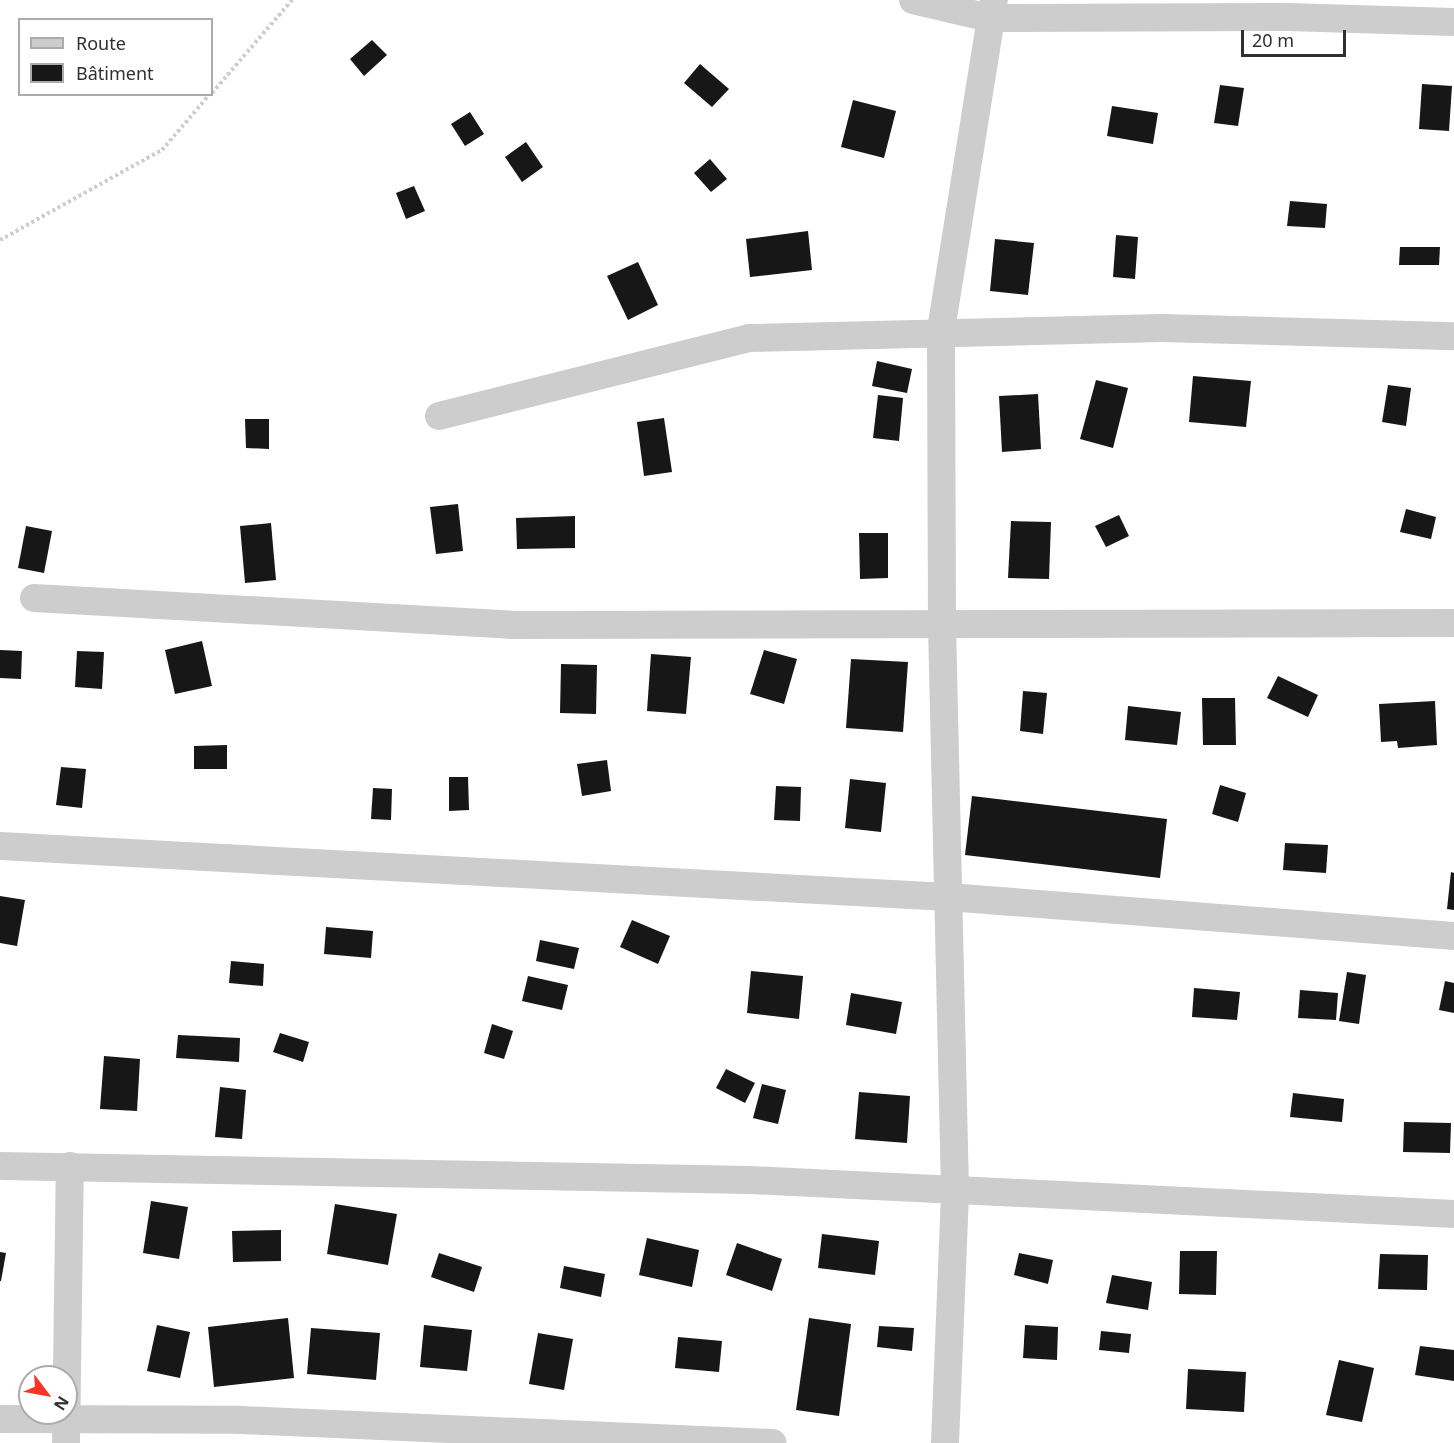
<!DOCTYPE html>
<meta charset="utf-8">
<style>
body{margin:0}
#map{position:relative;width:1454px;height:1443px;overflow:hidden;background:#fff;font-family:"Noto Sans",sans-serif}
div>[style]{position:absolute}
.building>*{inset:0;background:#171717}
.path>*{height:4px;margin-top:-2px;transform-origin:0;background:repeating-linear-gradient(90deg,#cdcdcd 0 3px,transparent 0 6px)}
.street>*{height:28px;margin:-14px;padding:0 14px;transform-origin:14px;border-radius:14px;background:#cdcdcd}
span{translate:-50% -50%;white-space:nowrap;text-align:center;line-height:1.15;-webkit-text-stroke:6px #fff;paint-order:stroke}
.legend{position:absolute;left:18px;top:18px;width:195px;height:78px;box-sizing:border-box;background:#fff;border:2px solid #acacac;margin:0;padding:8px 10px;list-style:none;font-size:18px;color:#303030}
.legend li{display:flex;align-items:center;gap:12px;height:30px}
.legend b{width:30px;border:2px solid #acacac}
.north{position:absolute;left:18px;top:1365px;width:60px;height:60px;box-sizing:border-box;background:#fff;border:2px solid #acacac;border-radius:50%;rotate:122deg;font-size:16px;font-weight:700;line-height:24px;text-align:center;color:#303030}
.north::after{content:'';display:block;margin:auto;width:21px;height:27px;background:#f63524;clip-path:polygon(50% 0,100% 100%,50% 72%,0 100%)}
.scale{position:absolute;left:1241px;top:30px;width:105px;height:27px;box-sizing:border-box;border:3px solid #303030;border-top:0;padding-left:8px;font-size:18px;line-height:21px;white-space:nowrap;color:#303030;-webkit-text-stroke:4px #fff;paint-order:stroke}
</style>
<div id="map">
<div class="building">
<div style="clip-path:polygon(372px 40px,387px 55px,364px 76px,350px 59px)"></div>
<div style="clip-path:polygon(700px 64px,729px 89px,712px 107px,684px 83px)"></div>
<div style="clip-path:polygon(1422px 84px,1452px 86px,1449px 131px,1419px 129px)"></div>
<div style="clip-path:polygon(1220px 85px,1244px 88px,1238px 126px,1214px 123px)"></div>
<div style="clip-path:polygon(853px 100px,896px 111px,884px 158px,841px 147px)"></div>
<div style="clip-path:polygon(1112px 106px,1158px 113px,1153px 144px,1107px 136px)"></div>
<div style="clip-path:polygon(470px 112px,484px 134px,465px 146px,451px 124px)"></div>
<div style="clip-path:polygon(526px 142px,543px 167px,522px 182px,505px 157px)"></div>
<div style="clip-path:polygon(710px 159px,727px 179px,711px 192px,694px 173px)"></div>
<div style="clip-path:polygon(414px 186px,425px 211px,406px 219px,396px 193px)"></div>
<div style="clip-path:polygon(1290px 201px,1327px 204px,1325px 228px,1287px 226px)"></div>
<div style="clip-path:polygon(808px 231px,812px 270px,750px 277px,746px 239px)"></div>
<div style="clip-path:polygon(1116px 235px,1138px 237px,1135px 279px,1113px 277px)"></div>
<div style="clip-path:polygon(995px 239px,1034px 243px,1028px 295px,990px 291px)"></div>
<div style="clip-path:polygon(1400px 247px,1440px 247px,1439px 265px,1399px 265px)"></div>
<div style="clip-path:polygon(638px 262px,658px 305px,628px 320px,607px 276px)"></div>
<div style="clip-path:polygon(877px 361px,912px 369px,907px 393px,872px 386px)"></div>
<div style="clip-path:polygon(1193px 376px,1251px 381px,1246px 427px,1189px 422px)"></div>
<div style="clip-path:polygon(1096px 380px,1128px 388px,1113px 448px,1080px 439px)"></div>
<div style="clip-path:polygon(1388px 385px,1411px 388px,1406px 426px,1382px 422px)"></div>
<div style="clip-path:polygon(1038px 394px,1041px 449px,1002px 452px,999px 396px)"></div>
<div style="clip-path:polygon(878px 395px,903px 398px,899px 441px,873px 438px)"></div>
<div style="clip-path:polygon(664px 418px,672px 472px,644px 476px,637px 422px)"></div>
<div style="clip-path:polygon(245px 419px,269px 419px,269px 449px,246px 448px)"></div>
<div style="clip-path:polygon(458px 504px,463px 551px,436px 554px,430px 507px)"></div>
<div style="clip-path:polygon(1406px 509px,1436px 517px,1431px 539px,1400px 532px)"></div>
<div style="clip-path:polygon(1119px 515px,1129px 536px,1106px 547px,1095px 526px)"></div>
<div style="clip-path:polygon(575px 516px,575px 548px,517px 549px,516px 518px)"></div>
<div style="clip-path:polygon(1011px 521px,1051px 522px,1049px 579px,1008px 578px)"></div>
<div style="clip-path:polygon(271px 523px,276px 580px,245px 583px,240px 526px)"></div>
<div style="clip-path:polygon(26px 526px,52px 531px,44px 573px,18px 568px)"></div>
<div style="clip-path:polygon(859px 533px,888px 533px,888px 578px,860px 579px)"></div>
<div style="clip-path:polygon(202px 641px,212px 686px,175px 694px,165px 650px)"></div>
<div style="clip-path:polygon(0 650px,22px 651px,21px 679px,0 678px)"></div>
<div style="clip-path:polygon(764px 650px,797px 659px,784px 704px,750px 694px)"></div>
<div style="clip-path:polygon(77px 651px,104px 652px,102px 689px,75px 687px)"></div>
<div style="clip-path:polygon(651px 654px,691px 657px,686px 714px,647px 711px)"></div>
<div style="clip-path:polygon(851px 659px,908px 662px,903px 732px,846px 728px)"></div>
<div style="clip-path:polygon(561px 664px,597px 665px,596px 714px,560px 713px)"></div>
<div style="clip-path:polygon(1278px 676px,1318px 695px,1308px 717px,1267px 698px)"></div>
<div style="clip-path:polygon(1023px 691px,1047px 693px,1043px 734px,1020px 731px)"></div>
<div style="clip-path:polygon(1202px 698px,1235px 698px,1236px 745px,1203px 745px)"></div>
<div style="clip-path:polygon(1435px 701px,1437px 745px,1398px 748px,1397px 741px,1381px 742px,1379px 704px)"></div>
<div style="clip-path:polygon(1128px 706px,1181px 712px,1177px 745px,1125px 740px)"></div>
<div style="clip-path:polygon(227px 745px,227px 769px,194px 769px,194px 746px)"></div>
<div style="clip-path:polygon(607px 760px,611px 791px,582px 796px,577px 764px)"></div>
<div style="clip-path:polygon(61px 767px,86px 769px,82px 808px,56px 805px)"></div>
<div style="clip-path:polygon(449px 777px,468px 777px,469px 810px,449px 811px)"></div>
<div style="clip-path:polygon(850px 779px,886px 783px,881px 832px,845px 828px)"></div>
<div style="clip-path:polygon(1220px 785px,1246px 793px,1238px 822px,1212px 814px)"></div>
<div style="clip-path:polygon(776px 786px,801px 787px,800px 821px,774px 820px)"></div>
<div style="clip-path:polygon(373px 788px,392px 789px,391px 820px,371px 819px)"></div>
<div style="clip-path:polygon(972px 796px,1167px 819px,1160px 878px,965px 855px)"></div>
<div style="clip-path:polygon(1285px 843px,1328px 845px,1326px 873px,1283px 870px)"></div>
<div style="clip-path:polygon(1451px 872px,1454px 873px,1454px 910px,1447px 909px)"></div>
<div style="clip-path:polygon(0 896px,25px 900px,17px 946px,0 943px)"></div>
<div style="clip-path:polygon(632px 920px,670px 936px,658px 964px,620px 947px)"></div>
<div style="clip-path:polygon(326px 927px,373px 931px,371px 958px,324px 954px)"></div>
<div style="clip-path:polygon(540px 940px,579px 948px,574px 969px,536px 961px)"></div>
<div style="clip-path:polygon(231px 961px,264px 964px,263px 986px,229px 983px)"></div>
<div style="clip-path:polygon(751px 971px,803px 976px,799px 1019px,747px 1013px)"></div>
<div style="clip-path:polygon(1347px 972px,1366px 975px,1359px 1024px,1339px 1021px)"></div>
<div style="clip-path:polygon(528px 976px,568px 985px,562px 1010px,522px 1001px)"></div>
<div style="clip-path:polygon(1445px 981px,1454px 983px,1454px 1013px,1439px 1010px)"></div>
<div style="clip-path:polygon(1194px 988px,1240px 992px,1237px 1020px,1192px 1017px)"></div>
<div style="clip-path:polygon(1300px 990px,1338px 993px,1336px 1020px,1298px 1018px)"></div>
<div style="clip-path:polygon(851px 993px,902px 1002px,896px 1034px,846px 1025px)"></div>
<div style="clip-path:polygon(492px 1024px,513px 1031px,504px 1059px,484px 1053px)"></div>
<div style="clip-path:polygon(280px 1033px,309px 1042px,303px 1062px,273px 1052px)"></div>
<div style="clip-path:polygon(178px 1035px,240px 1038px,239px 1062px,176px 1058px)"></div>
<div style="clip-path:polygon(104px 1056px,140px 1059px,137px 1111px,100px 1109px)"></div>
<div style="clip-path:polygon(726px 1069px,755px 1083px,745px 1103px,716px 1088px)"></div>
<div style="clip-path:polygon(762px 1084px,786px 1090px,778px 1124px,753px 1118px)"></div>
<div style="clip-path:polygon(220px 1087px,246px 1090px,242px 1139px,215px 1137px)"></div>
<div style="clip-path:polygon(859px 1092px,910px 1096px,907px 1143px,855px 1139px)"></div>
<div style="clip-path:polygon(1293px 1093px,1344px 1099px,1342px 1122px,1290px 1117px)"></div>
<div style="clip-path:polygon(1404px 1122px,1451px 1123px,1450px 1153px,1403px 1152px)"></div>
<div style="clip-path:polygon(151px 1201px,188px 1207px,179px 1259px,143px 1253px)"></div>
<div style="clip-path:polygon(335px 1204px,397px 1214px,388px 1265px,327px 1254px)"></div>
<div style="clip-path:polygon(281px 1230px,281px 1261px,233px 1262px,232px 1231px)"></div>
<div style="clip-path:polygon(822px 1234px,879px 1241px,875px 1275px,818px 1268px)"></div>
<div style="clip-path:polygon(647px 1238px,699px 1250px,692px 1287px,639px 1275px)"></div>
<div style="clip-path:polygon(737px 1243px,782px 1259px,772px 1291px,726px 1275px)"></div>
<div style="clip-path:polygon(1180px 1251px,1217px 1251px,1216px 1295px,1179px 1294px)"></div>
<div style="clip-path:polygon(0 1252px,6px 1253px,1px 1281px,0 1281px)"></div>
<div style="clip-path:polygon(439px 1253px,482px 1267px,474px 1292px,431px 1277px)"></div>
<div style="clip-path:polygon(1019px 1253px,1053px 1260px,1048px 1284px,1014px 1275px)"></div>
<div style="clip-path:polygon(1380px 1254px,1428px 1255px,1427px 1290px,1378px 1289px)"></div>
<div style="clip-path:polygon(564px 1266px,605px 1274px,601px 1297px,560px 1288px)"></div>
<div style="clip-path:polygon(1112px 1275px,1152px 1282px,1148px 1310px,1106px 1303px)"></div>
<div style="clip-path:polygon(288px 1318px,294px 1378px,214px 1387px,208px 1327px)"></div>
<div style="clip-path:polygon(809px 1318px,851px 1324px,839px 1416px,796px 1410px)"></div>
<div style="clip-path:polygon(157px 1325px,190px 1332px,180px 1378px,147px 1371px)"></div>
<div style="clip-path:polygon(424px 1325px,472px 1330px,467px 1371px,420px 1367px)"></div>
<div style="clip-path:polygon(1025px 1325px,1058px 1327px,1057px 1360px,1023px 1358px)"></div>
<div style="clip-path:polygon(879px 1326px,914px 1328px,912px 1351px,877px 1347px)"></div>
<div style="clip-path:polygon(311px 1328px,380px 1333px,376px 1380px,307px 1374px)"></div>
<div style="clip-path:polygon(1101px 1331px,1131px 1334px,1129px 1353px,1099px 1350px)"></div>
<div style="clip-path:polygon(538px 1333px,573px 1339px,564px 1390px,529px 1384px)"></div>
<div style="clip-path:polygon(678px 1337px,722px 1341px,719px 1372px,675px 1368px)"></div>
<div style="clip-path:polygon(1420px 1346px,1454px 1350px,1454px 1381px,1415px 1375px)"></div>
<div style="clip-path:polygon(1339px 1360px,1374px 1368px,1362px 1422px,1326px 1415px)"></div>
<div style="clip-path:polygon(1188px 1369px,1246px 1372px,1244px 1412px,1186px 1409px)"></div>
</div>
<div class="path">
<div style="left:212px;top:93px;width:123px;rotate:-49.3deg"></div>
<div style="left:0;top:240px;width:185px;rotate:-29.1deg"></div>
<div style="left:162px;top:150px;width:74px;rotate:-49.4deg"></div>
</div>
<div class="street">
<div style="left:913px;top:0;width:79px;rotate:13.2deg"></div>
<div style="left:990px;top:18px;width:298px;rotate:-0.2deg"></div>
<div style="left:1288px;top:17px;width:166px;rotate:1.7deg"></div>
<div style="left:439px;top:416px;width:320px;rotate:-14.1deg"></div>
<div style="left:749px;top:338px;width:413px;rotate:-1.4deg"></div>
<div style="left:1162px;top:328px;width:292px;rotate:1.6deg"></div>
<div style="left:34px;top:598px;width:479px;rotate:3.2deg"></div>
<div style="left:512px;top:625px;width:942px;rotate:-0.12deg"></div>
<div style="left:0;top:846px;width:949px;rotate:3.08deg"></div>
<div style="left:948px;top:897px;width:508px;rotate:4.41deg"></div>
<div style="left:0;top:1166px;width:750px;rotate:1.07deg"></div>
<div style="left:750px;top:1180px;width:705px;rotate:2.76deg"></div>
<div style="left:0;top:1419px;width:241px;rotate:0.2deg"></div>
<div style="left:241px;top:1420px;width:532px;rotate:2.48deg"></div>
<div style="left:66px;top:1443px;width:277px;rotate:-89.2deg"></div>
<div style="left:945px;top:1443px;width:253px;rotate:-87.7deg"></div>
<div style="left:955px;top:1190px;width:566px;rotate:-91.32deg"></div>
<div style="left:942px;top:624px;width:294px;rotate:-90.2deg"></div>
<div style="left:941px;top:330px;width:334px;rotate:-80.9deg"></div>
</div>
<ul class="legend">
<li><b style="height:8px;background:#cdcdcd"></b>Route</li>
<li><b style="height:16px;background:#171717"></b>Bâtiment</li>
</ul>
<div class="north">N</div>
<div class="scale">20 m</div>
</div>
